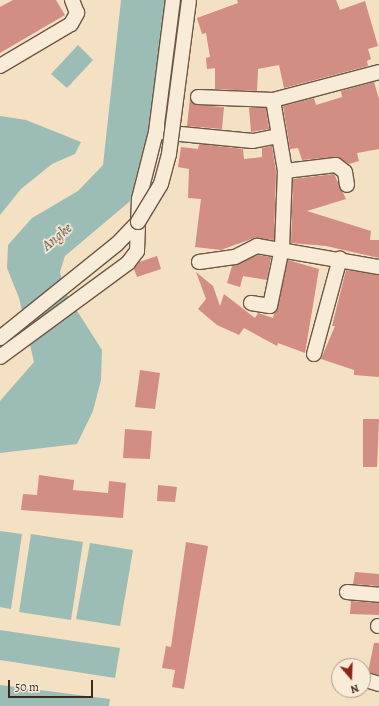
<!DOCTYPE html>
<style>
body{margin:0}
#map{position:relative;width:379px;height:706px;overflow:hidden;background:#f4e0c3;font-family:Alegreya,serif}
div>[style]{position:absolute}
.water>*{inset:0;background:#9cbdb5}
.building>*{inset:0;background:#d28e82}
.roads{filter:drop-shadow(1px 0 #6c5746) drop-shadow(-1px 0 #6c5746) drop-shadow(0 1px #6c5746) drop-shadow(0 -1px #6c5746)}
.minor>*{height:14px;margin:-7px;padding:0 7px;transform-origin:7px;border-radius:7px;background:#f8ebd8}
.bridges{filter:drop-shadow(1px 0 #6c5746) drop-shadow(-1px 0 #6c5746) drop-shadow(0 1px #6c5746) drop-shadow(0 -1px #6c5746)}
.minor-bridge>*{height:14px;margin:-7px;padding:0 7px;transform-origin:7px;border-radius:7px;background:#f8ebd8}
span{translate:-50% -50%;white-space:nowrap;text-align:center;line-height:1.15;-webkit-text-stroke:3.5px #f8ebd8;paint-order:stroke}
.water-label{font-size:15px;color:#564e42;font-style:italic}
.north{position:absolute;left:331px;top:658px;width:40px;height:40px;box-sizing:border-box;background:#f8ebd8;border:1px solid #ae9d8d;border-radius:50%;rotate:161deg;font-size:11px;font-weight:700;line-height:16px;text-align:center;color:#3e291c}
.north::after{content:'';display:block;margin:auto;width:14px;height:18px;background:#8f2418;clip-path:polygon(50% 0,100% 100%,50% 72%,0 100%)}
.scale{position:absolute;left:8px;top:680px;width:85px;height:18px;box-sizing:border-box;border:2px solid #3e291c;border-top:0;padding-left:5px;font-size:12px;line-height:14px;white-space:nowrap;color:#3e291c;-webkit-text-stroke:3px #f8ebd8;paint-order:stroke}
</style>
<div id="map">
<div class="water">
<div style="clip-path:polygon(121px 0,168px 0,152px 130px,135px 197px,65px 256px,60px 272px,65px 292px,102px 350px,101px 380px,93px 411px,77px 444px,0 453px,0 401px,34px 362px,19px 298px,7px 268px,8px 245px,32px 218px,78px 191px,103px 165px)"></div>
<div style="clip-path:polygon(78px 45px,93px 60px,67px 88px,51px 74px)"></div>
<div style="clip-path:polygon(0 116px,26px 120px,81px 142px,75px 154px,52px 164px,21px 189px,0 215px)"></div>
<div style="clip-path:polygon(0 531px,22px 534px,11px 609px,0 607px)"></div>
<div style="clip-path:polygon(31px 534px,83px 542px,71px 620px,19px 612px)"></div>
<div style="clip-path:polygon(90px 543px,133px 550px,120px 626px,76px 619px)"></div>
<div style="clip-path:polygon(0 630px,120px 648px,115px 678px,0 660px)"></div>
<div style="clip-path:polygon(0 685px,110px 699px,109px 706px,0 706px)"></div>
</div>
<div class="building">
<div style="clip-path:polygon(13px 0,56px 0,65px 15px,0 53px,0 7px)"></div>
<div style="clip-path:polygon(237px 0,336px 0,340px 10px,365px 1px,378px 46px,368px 49px,371px 59px,367px 61px,368px 66px,284px 88px,279px 65px,258px 69px,257px 91px,215px 89px,215px 68px,207px 69px,206px 58px,210px 57px,206px 33px,202px 34px,197px 18px,238px 3px)"></div>
<div style="clip-path:polygon(374px 82px,379px 99px,379px 149px,357px 153px,359px 161px,349px 164px,336px 157px,302px 160px,298px 148px,290px 149px,283px 106px,314px 98px,316px 105px,342px 97px,341px 91px)"></div>
<div style="clip-path:polygon(190px 98px,197px 105px,224px 107px,222px 129px,187px 126px)"></div>
<div style="clip-path:polygon(249px 108px,266px 108px,269px 129px,251px 132px)"></div>
<div style="clip-path:polygon(199px 144px,243px 149px,244px 159px,262px 157px,262px 148px,272px 146px,276px 172px,274px 240px,254px 238px,221px 250px,195px 247px,201px 199px,188px 198px,189px 169px,178px 167px,181px 147px,198px 149px)"></div>
<div style="clip-path:polygon(334px 174px,346px 199px,307px 211px,371px 231px,370px 240px,379px 240px,379px 258px,326px 246px,291px 243px,293px 179px)"></div>
<div style="clip-path:polygon(258px 255px,271px 257px,267px 280px,243px 276px,240px 287px,227px 283px,232px 266px)"></div>
<div style="clip-path:polygon(157px 256px,161px 269px,137px 277px,134px 269px,139px 262px)"></div>
<div style="clip-path:polygon(288px 260px,319px 269px,305px 353px,278px 343px,277px 346px,244px 328px,239px 335px,217px 325px,198px 309px,206px 299px,196px 272px,213px 286px,220px 306px,224px 294px,255px 318px,258px 313px,273px 318px)"></div>
<div style="clip-path:polygon(346px 270px,379px 275px,379px 377px,354px 375px,354px 370px,321px 359px,335px 326px,332px 326px)"></div>
<div style="clip-path:polygon(140px 370px,160px 373px,155px 409px,135px 407px)"></div>
<div style="clip-path:polygon(363px 419px,379px 419px,377px 467px,363px 467px)"></div>
<div style="clip-path:polygon(125px 429px,152px 431px,150px 459px,123px 458px)"></div>
<div style="clip-path:polygon(39px 475px,74px 480px,73px 490px,108px 493px,109px 481px,126px 483px,123px 518px,21px 510px,23px 494px,37px 495px)"></div>
<div style="clip-path:polygon(158px 485px,177px 487px,175px 502px,157px 501px)"></div>
<div style="clip-path:polygon(186px 542px,208px 546px,184px 689px,172px 687px,175px 670px,162px 668px,166px 646px,171px 647px)"></div>
<div style="clip-path:polygon(355px 572px,379px 574px,379px 586px,353px 584px)"></div>
<div style="clip-path:polygon(351px 601px,379px 603px,379px 615px,350px 614px)"></div>
<div style="clip-path:polygon(374px 643px,379px 643px,379px 675px,368px 672px)"></div>
</div>
<div class="roads">
<div class="minor">
<div style="left:0;top:66px;width:82px;rotate:-30.6deg"></div>
<div style="left:71px;top:24px;width:13px;rotate:-61deg"></div>
<div style="left:77px;top:13px;width:14px;rotate:-111deg"></div>
<div style="left:198px;top:97px;width:75px;rotate:2.3deg"></div>
<div style="left:273px;top:100px;width:110px;rotate:-14.8deg"></div>
<div style="left:160px;top:132px;width:93px;rotate:5.5deg"></div>
<div style="left:253px;top:141px;width:25px;rotate:-11deg"></div>
<div style="left:285px;top:171px;width:51px;rotate:-6.7deg"></div>
<div style="left:336px;top:165px;width:11px;rotate:38deg"></div>
<div style="left:345px;top:172px;width:13px;rotate:81deg"></div>
<div style="left:199px;top:262px;width:36px;rotate:-8deg"></div>
<div style="left:235px;top:257px;width:25px;rotate:-27deg"></div>
<div style="left:257px;top:246px;width:124px;rotate:9.8deg"></div>
<div style="left:251px;top:303px;width:19px;rotate:9deg"></div>
<div style="left:270px;top:306px;width:59px;rotate:-78.3deg"></div>
<div style="left:282px;top:248px;width:77px;rotate:-87.8deg"></div>
<div style="left:285px;top:171px;width:72px;rotate:-99.6deg"></div>
<div style="left:0;top:338px;width:150px;rotate:-38.8deg"></div>
<div style="left:117px;top:244px;width:30px;rotate:-46deg"></div>
<div style="left:314px;top:354px;width:99px;rotate:-74.8deg"></div>
<div style="left:0;top:357px;width:159px;rotate:-36.3deg"></div>
<div style="left:128px;top:263px;width:15px;rotate:-53deg"></div>
<div style="left:137px;top:251px;width:52px;rotate:-87.8deg"></div>
<div style="left:139px;top:199px;width:69px;rotate:-75.8deg"></div>
<div style="left:156px;top:132px;width:133px;rotate:-82.7deg"></div>
<div style="left:347px;top:592px;width:32px;rotate:5deg"></div>
<div style="left:378px;top:626px;width:1px"></div>
<div style="left:363px;top:679px;width:17px;rotate:17deg"></div>
</div>
</div>
<div class="bridges">
<div class="minor-bridge">
<div style="left:138px;top:222px;width:44px;rotate:-58.8deg"></div>
<div style="left:161px;top:184px;width:31px;rotate:-75deg"></div>
<div style="left:169px;top:154px;width:155px;rotate:-82.6deg"></div>
</div>
</div>
<div class="water-label">
<span style="left:57px;top:237px;rotate:-40deg">Angke</span>
</div>
<div class="north">N</div>
<div class="scale">50 m</div>
</div>
